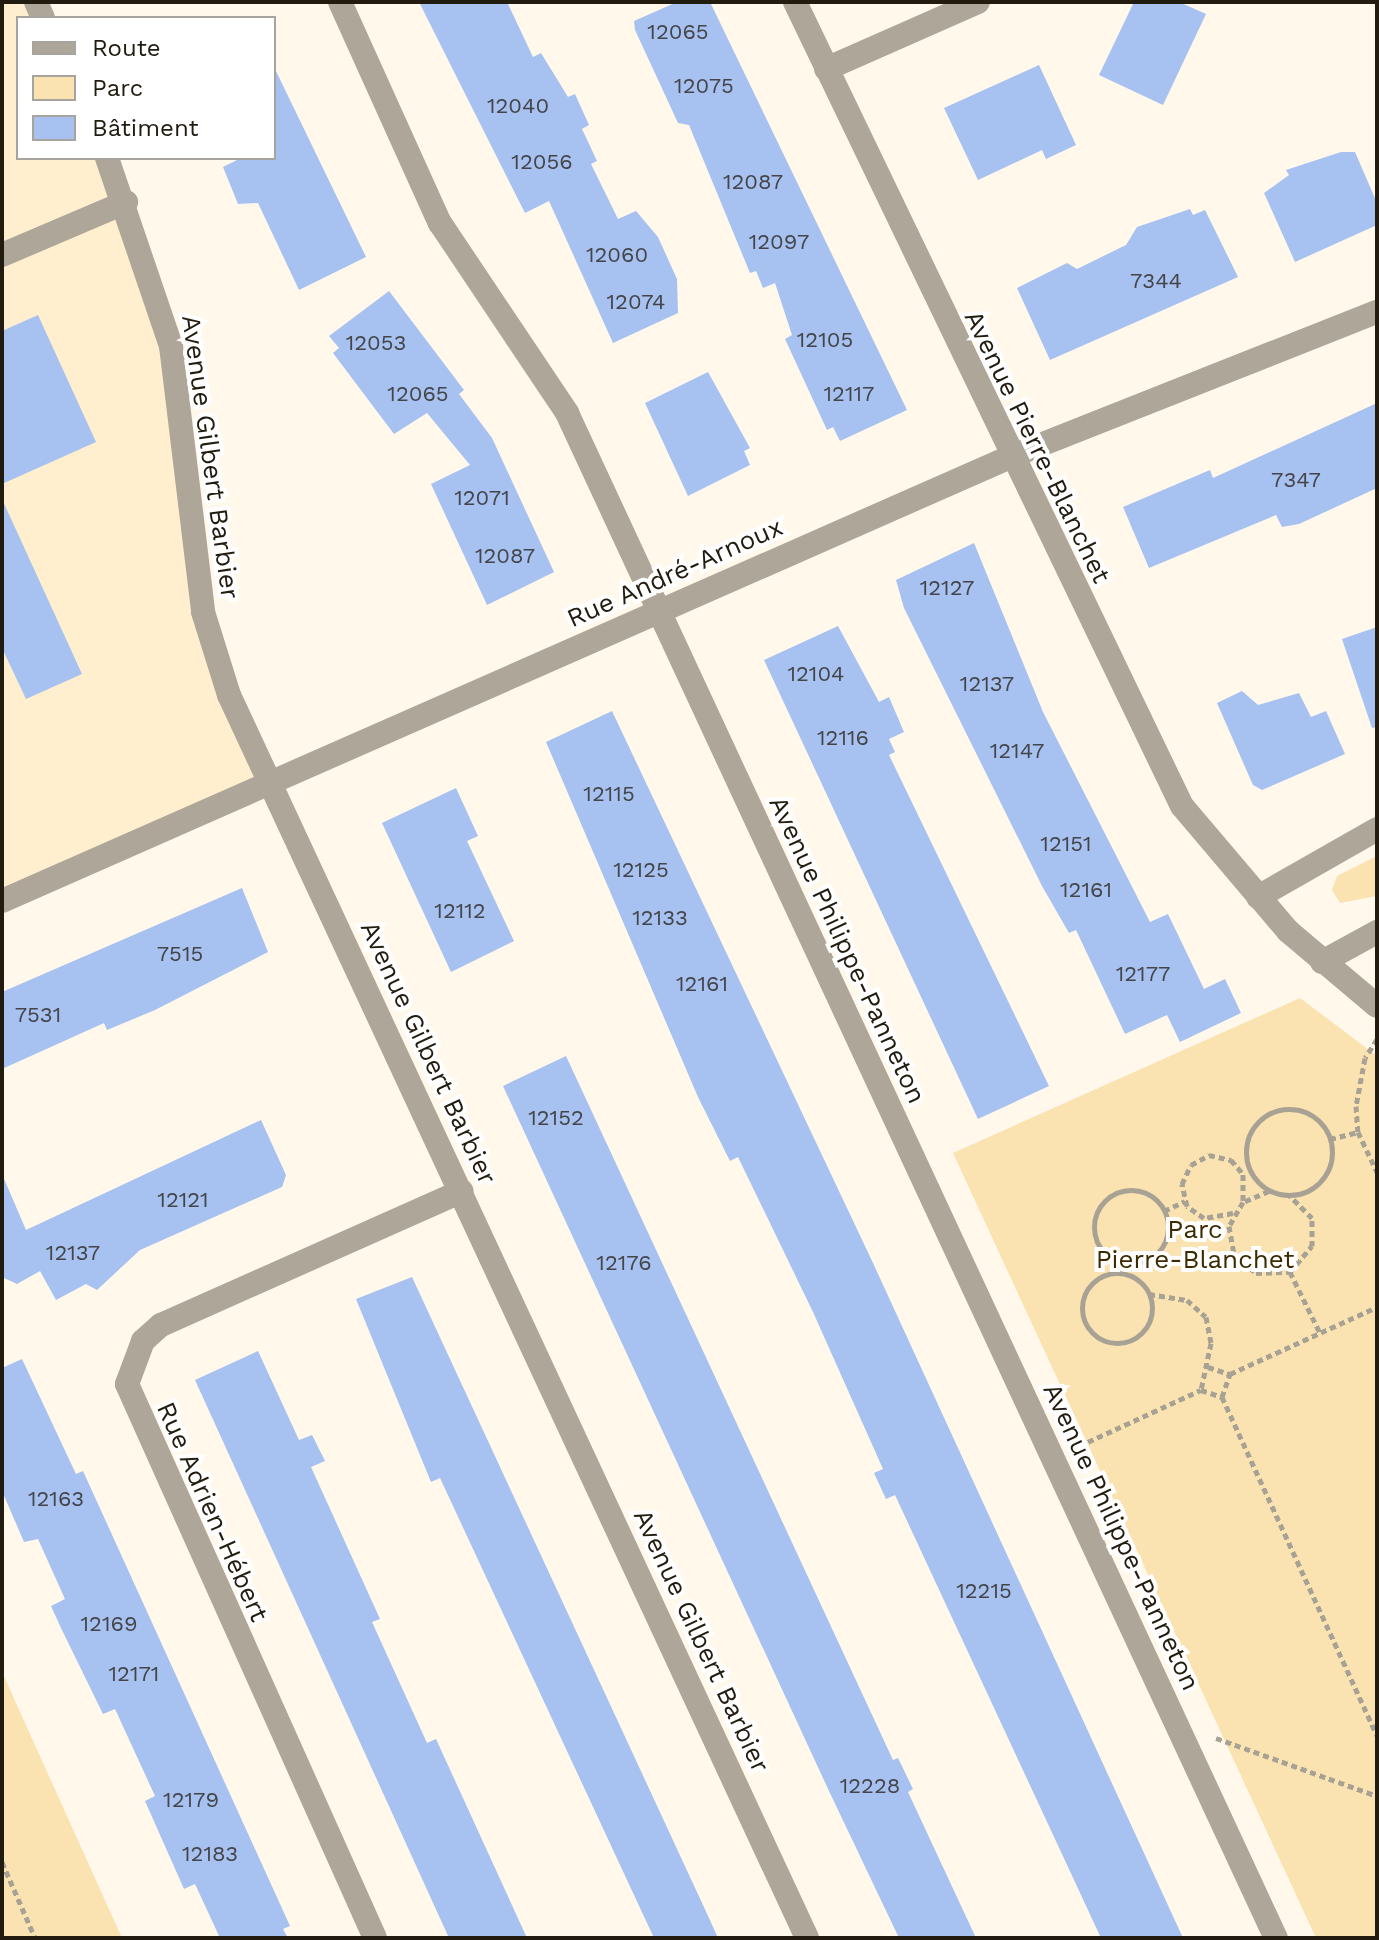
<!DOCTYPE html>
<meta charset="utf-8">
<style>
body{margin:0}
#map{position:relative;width:1379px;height:1940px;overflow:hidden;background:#fff8eb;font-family:"Work Sans",sans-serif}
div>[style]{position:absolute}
.built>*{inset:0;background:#ffefce}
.green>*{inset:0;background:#fbe2b1}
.building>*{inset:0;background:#a7c1f1}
.path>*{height:5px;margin-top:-2.5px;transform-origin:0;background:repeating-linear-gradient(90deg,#a8a295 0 6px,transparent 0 10px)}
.path>.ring{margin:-2.5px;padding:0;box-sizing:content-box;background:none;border:5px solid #a8a295;border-radius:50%}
.minor>*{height:24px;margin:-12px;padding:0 12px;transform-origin:12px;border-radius:12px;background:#aea799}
span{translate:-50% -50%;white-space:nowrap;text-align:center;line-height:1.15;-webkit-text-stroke:8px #fff;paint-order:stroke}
.number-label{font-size:22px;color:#434548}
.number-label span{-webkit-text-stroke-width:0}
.street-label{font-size:26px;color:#221c10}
.park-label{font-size:26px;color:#3c2b00}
.frame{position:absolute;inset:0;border:4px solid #221c10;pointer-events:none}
.legend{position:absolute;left:16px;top:16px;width:260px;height:144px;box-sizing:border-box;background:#fff;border:2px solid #a7a49f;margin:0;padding:10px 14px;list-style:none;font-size:24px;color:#221c10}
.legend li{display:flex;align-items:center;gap:16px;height:40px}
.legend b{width:40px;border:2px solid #a7a49f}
</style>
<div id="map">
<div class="built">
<div style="clip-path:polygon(2px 2px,36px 2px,43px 18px,18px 18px,18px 158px,107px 158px,157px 296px,203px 612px,272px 784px,2px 901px)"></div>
</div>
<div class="green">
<div style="clip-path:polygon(1377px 856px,1377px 896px,1340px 903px,1332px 890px,1337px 876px)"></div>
<div style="clip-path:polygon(1300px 998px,1377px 1056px,1377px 1938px,1316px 1938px,953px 1153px)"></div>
<div style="clip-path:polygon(2px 1672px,122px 1938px,2px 1938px)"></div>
</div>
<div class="building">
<div style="clip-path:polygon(419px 2px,507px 2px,533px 57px,541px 53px,568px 97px,575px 94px,589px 125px,582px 129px,597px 161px,591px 164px,618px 219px,636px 211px,658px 237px,677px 279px,678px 313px,613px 343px,549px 201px,525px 213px)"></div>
<div style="clip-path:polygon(677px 2px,710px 2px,907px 410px,840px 441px,833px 427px,827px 430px,785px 339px,792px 335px,775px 283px,763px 288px,756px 271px,750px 273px,689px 125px,678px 123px,635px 30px,634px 21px)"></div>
<div style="clip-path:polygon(1134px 2px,1179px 2px,1206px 14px,1163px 105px,1099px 75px)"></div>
<div style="clip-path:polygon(1039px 65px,1076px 145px,1046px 159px,1042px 150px,978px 180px,944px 108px)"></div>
<div style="clip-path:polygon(274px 67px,366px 257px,299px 290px,258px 203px,238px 204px,223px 167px,241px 158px,274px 158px)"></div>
<div style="clip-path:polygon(1341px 152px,1355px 152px,1377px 203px,1377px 225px,1295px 262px,1264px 193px,1289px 175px,1286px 170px)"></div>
<div style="clip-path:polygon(1190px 209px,1193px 215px,1205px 210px,1238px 277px,1050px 360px,1017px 288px,1067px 263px,1077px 269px,1126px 245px,1137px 227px)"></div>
<div style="clip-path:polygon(389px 291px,464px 390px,459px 394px,492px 438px,554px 572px,487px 605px,431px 484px,470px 465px,427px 413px,394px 434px,333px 353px,339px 348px,329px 336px)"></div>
<div style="clip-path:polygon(38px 315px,96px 442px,2px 484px,2px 331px)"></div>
<div style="clip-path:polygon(708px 372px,750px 448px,744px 451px,750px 465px,688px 496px,645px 403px)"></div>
<div style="clip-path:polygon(1377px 403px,1377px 488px,1299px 524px,1282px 527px,1276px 515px,1149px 568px,1123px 507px,1210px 470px,1213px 478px)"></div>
<div style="clip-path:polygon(2px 499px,82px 674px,26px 699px,2px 648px)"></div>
<div style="clip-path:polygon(974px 543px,1043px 712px,1150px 922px,1168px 914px,1204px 989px,1225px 979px,1241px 1013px,1180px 1042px,1167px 1015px,1125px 1034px,1076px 930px,1069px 933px,1042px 886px,904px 608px,896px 580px)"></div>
<div style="clip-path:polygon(838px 626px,879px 702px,889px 697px,904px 732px,889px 739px,895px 752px,889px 755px,1049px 1086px,978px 1119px,764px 660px)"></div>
<div style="clip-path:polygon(1377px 627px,1377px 727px,1372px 728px,1342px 639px)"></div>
<div style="clip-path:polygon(1242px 691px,1258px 705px,1299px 693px,1311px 717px,1326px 711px,1345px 754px,1262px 790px,1253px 785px,1217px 703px)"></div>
<div style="clip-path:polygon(612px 711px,873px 1263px,1183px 1938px,1101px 1938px,895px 1495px,886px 1499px,874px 1473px,883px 1469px,813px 1312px,738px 1157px,730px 1161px,698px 1097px,546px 742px)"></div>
<div style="clip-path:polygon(456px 788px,478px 836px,467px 841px,514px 941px,451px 972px,382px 823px)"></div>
<div style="clip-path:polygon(242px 888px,268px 952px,155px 1010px,107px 1030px,104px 1023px,2px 1069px,2px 992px)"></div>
<div style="clip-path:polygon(566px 1056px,893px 1760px,898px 1758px,913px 1789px,908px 1792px,976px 1938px,899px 1938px,829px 1791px,503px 1086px)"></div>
<div style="clip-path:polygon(261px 1120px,286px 1175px,282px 1187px,140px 1250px,97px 1290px,86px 1284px,56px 1300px,40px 1271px,17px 1284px,2px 1277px,2px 1174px,26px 1230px)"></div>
<div style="clip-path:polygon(412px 1277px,709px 1918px,718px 1938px,654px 1938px,440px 1478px,431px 1482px,356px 1299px)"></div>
<div style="clip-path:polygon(258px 1351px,299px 1440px,312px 1435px,325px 1461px,311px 1467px,380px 1619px,372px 1622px,427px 1743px,436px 1739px,527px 1938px,449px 1938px,195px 1380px)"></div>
<div style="clip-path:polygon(22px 1359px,76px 1474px,83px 1471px,290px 1926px,283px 1929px,288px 1938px,220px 1938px,195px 1884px,184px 1889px,145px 1801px,155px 1796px,115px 1709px,103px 1714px,61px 1628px,51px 1606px,65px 1599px,38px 1539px,24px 1542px,2px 1491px,2px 1368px)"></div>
</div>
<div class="path">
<div style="left:1377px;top:1039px;width:22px;rotate:122deg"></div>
<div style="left:1365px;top:1058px;width:49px;rotate:100.6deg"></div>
<div style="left:1356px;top:1106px;width:26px;rotate:86deg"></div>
<div style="left:1358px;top:1132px;width:44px;rotate:64.6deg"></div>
<div class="ring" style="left:1246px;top:1109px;width:81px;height:81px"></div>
<div style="left:1330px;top:1139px;width:29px;rotate:-14deg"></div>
<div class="ring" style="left:1094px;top:1190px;width:69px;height:69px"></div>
<div style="left:1269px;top:1191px;width:28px;rotate:157deg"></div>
<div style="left:1243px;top:1202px;width:28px;rotate:120deg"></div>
<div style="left:1229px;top:1226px;width:29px;rotate:80deg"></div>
<div style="left:1234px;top:1255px;width:28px;rotate:39deg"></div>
<div style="left:1256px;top:1273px;width:34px;rotate:-2deg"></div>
<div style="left:1290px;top:1272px;width:34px;rotate:-50deg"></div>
<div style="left:1312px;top:1246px;width:28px;rotate:-90deg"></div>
<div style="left:1312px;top:1218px;width:31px;rotate:-135deg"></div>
<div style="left:1164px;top:1211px;width:23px;rotate:-25deg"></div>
<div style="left:1233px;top:1213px;width:29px;rotate:170deg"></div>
<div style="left:1204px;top:1218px;width:21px;rotate:-145deg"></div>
<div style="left:1187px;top:1206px;width:23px;rotate:-103deg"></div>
<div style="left:1182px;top:1184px;width:21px;rotate:-65deg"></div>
<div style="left:1191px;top:1165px;width:21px;rotate:-29deg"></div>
<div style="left:1209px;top:1155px;width:23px;rotate:13deg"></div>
<div style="left:1231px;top:1160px;width:18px;rotate:49deg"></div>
<div style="left:1243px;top:1174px;width:27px;rotate:90deg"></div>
<div style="left:1290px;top:1272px;width:68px;rotate:63.8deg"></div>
<div class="ring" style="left:1082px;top:1273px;width:65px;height:65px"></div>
<div style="left:1149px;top:1294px;width:38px;rotate:9deg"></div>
<div style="left:1187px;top:1300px;width:25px;rotate:42deg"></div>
<div style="left:1206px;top:1317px;width:26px;rotate:79deg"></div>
<div style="left:1211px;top:1343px;width:48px;rotate:102deg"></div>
<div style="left:1208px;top:1367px;width:23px;rotate:18deg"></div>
<div style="left:1222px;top:1397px;width:372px;rotate:65.4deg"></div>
<div style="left:1079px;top:1446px;width:134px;rotate:-24.7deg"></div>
<div style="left:1201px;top:1390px;width:22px;rotate:18deg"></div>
<div style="left:1222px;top:1397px;width:24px;rotate:-71deg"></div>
<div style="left:1230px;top:1374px;width:162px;rotate:-24.5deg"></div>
<div style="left:1216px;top:1738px;width:171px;rotate:19.8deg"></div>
<div style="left:2px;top:1862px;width:83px;rotate:66.5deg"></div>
</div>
<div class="minor">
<div style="left:36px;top:2px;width:17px;rotate:66deg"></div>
<div style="left:340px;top:2px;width:243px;rotate:65.7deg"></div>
<div style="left:440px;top:223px;width:229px;rotate:56.2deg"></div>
<div style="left:567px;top:413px;width:1682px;rotate:65.07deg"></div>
<div style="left:795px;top:2px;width:892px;rotate:64.3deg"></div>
<div style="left:1182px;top:806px;width:164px;rotate:49.7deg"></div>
<div style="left:1288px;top:931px;width:116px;rotate:40.1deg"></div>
<div style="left:826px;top:69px;width:166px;rotate:-23.8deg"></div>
<div style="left:107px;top:158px;width:199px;rotate:71.2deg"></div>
<div style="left:171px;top:346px;width:268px;rotate:83.1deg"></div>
<div style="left:203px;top:612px;width:87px;rotate:72.6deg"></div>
<div style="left:229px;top:695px;width:1371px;rotate:65.06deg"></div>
<div style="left:2px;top:255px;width:135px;rotate:-23.1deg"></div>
<div style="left:1258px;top:897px;width:137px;rotate:-29.7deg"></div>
<div style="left:2px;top:901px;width:1101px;rotate:-23.77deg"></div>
<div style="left:1010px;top:457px;width:395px;rotate:-21.6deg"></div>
<div style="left:1322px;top:962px;width:63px;rotate:-28.6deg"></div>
<div style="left:375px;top:1938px;width:607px;rotate:-114.12deg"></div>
<div style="left:127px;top:1384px;width:46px;rotate:-69.6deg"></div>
<div style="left:143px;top:1341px;width:24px;rotate:-42deg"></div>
<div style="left:161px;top:1325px;width:329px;rotate:-24deg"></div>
</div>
<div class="number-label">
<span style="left:678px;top:32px">12065</span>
<span style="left:704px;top:86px">12075</span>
<span style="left:518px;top:106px">12040</span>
<span style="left:542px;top:162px">12056</span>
<span style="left:753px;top:182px">12087</span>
<span style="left:779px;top:242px">12097</span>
<span style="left:617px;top:255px">12060</span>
<span style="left:1156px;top:281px">7344</span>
<span style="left:636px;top:302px">12074</span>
<span style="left:825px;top:340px">12105</span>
<span style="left:376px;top:343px">12053</span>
<span style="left:418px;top:394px">12065</span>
<span style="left:849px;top:394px">12117</span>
<span style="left:1296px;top:480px">7347</span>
<span style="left:482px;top:498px">12071</span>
<span style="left:505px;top:556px">12087</span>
<span style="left:947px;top:588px">12127</span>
<span style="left:816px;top:674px">12104</span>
<span style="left:987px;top:684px">12137</span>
<span style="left:843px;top:738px">12116</span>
<span style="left:1017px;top:751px">12147</span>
<span style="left:609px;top:794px">12115</span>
<span style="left:1066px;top:844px">12151</span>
<span style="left:641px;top:870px">12125</span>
<span style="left:1086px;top:890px">12161</span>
<span style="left:460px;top:911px">12112</span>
<span style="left:660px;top:918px">12133</span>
<span style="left:180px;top:954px">7515</span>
<span style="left:1143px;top:974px">12177</span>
<span style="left:702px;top:984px">12161</span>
<span style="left:38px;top:1015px">7531</span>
<span style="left:556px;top:1118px">12152</span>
<span style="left:183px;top:1200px">12121</span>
<span style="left:73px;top:1253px">12137</span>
<span style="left:624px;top:1263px">12176</span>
<span style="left:56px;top:1499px">12163</span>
<span style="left:984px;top:1591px">12215</span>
<span style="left:109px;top:1624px">12169</span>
<span style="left:134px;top:1674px">12171</span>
<span style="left:870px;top:1786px">12228</span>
<span style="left:191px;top:1800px">12179</span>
<span style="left:210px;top:1854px">12183</span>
</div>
<div class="street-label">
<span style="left:1037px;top:447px;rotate:64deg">Avenue Pierre-Blanchet</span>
<span style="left:210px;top:457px;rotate:82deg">Avenue Gilbert Barbier</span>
<span style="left:675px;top:573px;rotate:-24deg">Rue André-Arnoux</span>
<span style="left:847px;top:950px;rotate:65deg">Avenue Philippe-Panneton</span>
<span style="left:428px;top:1053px;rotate:65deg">Avenue Gilbert Barbier</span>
<span style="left:212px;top:1512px;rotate:66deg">Rue Adrien-Hébert</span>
<span style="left:1121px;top:1537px;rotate:65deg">Avenue Philippe-Panneton</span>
<span style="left:701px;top:1641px;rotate:65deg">Avenue Gilbert Barbier</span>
</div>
<div class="park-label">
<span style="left:1195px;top:1245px">Parc<br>Pierre-Blanchet</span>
</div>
<div class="frame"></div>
<ul class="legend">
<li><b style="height:10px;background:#aea799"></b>Route</li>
<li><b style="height:22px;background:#fbe2b1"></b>Parc</li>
<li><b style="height:22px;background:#a7c1f1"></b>Bâtiment</li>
</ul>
</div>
